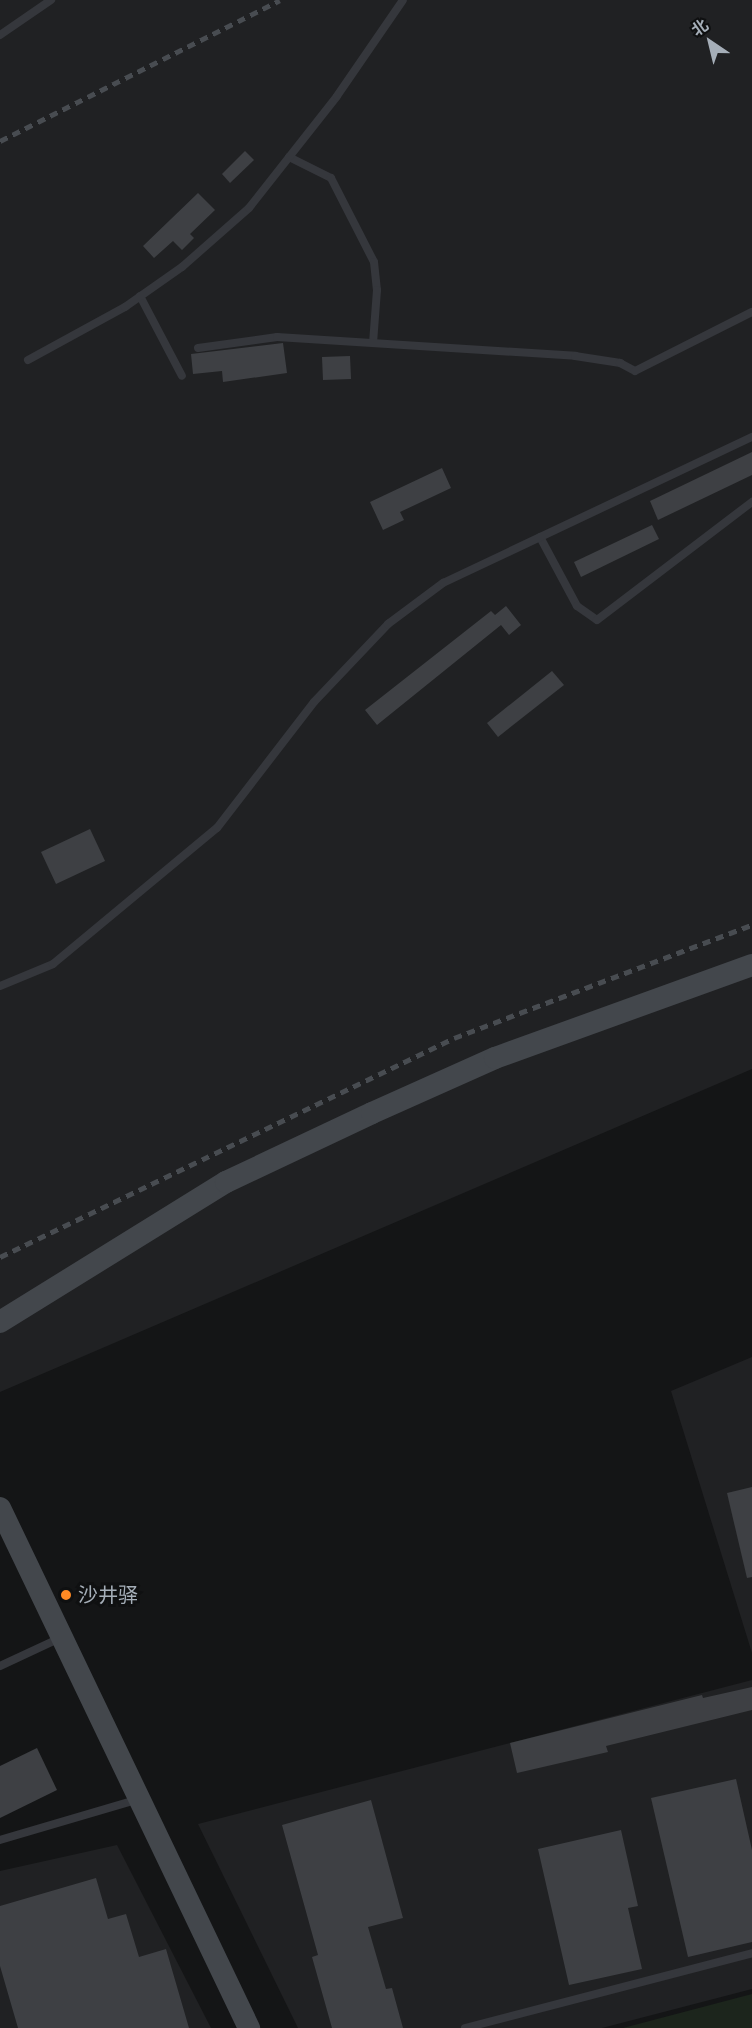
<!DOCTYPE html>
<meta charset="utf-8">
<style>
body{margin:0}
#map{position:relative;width:752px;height:2028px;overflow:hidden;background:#141516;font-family:Inter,"Noto Sans SC",sans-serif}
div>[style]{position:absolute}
.built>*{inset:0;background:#202123}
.green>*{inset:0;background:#1c251c}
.building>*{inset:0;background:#3e4044}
.lane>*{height:8px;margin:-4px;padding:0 4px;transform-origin:4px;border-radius:4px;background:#35373c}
.secondary>*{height:22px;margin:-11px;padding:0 11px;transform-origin:11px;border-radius:11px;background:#43474c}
.rail>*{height:4.5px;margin-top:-2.25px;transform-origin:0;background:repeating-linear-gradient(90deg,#484c51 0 8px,transparent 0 14px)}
.dots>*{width:16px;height:16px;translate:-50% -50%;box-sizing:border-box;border:3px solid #0f1011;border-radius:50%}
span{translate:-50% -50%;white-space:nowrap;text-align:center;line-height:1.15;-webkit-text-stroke:6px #0f1011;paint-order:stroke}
.poi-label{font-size:20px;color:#a5aeb8}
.left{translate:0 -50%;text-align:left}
.north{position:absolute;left:680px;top:12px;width:60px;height:60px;-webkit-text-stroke:4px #0f1011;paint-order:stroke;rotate:325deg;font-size:16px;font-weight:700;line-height:24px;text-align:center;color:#a5aeb8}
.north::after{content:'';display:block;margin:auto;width:21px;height:27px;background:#a5aeb8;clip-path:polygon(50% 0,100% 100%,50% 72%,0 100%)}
</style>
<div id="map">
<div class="built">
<div style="clip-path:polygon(0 0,752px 0,752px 1069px,0 1392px)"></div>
<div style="clip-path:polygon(752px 1357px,752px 1653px,671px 1391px)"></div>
<div style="clip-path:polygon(752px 1680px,752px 1989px,602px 2028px,298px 2028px,198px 1824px)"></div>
<div style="clip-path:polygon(117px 1845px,211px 2028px,0 2028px,0 1871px)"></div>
</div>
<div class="green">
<div style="clip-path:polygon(752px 1994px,752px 2028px,623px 2028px)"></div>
</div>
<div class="building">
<div style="clip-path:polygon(245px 151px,254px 160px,230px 183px,222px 174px)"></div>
<div style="clip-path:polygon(198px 193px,215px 210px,190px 234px,194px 238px,182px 250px,173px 241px,154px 258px,143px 246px)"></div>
<div style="clip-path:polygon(283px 343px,287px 373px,223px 382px,222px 371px,193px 374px,191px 354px)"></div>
<div style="clip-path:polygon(350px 356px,351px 379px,323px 380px,322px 357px)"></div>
<div style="clip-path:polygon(752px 452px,752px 475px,658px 520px,650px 501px)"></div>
<div style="clip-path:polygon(442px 468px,451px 488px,400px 512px,404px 520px,383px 530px,370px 502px)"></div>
<div style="clip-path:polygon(652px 525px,659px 539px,581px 577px,574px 562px)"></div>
<div style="clip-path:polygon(506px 606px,521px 625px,509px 635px,501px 625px,377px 725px,365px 710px,491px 611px,495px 615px)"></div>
<div style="clip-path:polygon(552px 671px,564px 685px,498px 737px,487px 723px)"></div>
<div style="clip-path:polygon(90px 829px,105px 861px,56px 884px,41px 852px)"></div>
<div style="clip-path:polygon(752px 1487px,752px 1577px,747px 1578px,727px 1493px)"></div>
<div style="clip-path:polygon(752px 1687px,752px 1710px,606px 1746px,608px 1752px,517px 1773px,510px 1743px,702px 1695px,703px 1698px)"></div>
<div style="clip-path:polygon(37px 1748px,57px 1790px,0 1818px,0 1766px)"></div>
<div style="clip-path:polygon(736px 1779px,752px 1850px,752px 1942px,688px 1957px,651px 1798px)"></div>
<div style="clip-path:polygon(371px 1800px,403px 1918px,368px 1927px,386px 1989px,392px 1988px,403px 2028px,332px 2028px,312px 1957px,318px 1955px,282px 1825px)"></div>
<div style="clip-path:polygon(621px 1830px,638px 1906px,628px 1908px,642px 1969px,569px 1985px,538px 1849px)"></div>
<div style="clip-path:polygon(96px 1878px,108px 1919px,126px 1914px,139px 1957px,166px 1949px,189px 2028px,18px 2028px,0 1966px,0 1906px)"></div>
</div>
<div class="lane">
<div style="left:0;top:35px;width:62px;rotate:-34.5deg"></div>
<div style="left:289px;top:157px;width:47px;rotate:26.6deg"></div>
<div style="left:331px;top:178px;width:94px;rotate:62.9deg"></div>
<div style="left:374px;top:262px;width:28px;rotate:84deg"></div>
<div style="left:377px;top:290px;width:53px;rotate:94.3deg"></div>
<div style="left:140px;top:296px;width:90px;rotate:62.3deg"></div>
<div style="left:198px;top:348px;width:80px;rotate:-7.9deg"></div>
<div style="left:277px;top:337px;width:299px;rotate:3.6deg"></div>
<div style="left:575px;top:356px;width:46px;rotate:8.8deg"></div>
<div style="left:620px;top:363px;width:17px;rotate:28deg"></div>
<div style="left:635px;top:371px;width:131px;rotate:-26.8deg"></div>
<div style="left:28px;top:360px;width:111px;rotate:-28.7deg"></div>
<div style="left:125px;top:307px;width:70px;rotate:-35.1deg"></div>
<div style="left:182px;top:267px;width:89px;rotate:-41.4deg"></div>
<div style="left:249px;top:208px;width:142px;rotate:-51.8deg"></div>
<div style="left:337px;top:96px;width:116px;rotate:-55.5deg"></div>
<div style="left:540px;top:537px;width:78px;rotate:61.8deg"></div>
<div style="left:577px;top:606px;width:24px;rotate:35deg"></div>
<div style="left:597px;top:620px;width:195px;rotate:-37.3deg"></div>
<div style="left:0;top:986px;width:57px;rotate:-22.5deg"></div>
<div style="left:53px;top:964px;width:213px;rotate:-39.7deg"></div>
<div style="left:217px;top:828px;width:159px;rotate:-52.4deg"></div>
<div style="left:314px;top:702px;width:108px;rotate:-46.5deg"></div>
<div style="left:388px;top:624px;width:69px;rotate:-36.7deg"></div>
<div style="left:443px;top:583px;width:342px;rotate:-25.3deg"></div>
<div style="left:0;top:1666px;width:66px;rotate:-25deg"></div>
<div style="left:0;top:1840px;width:142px;rotate:-16.4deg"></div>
<div style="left:465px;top:2028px;width:297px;rotate:-14.6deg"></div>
</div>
<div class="secondary">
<div style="left:0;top:1322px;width:266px;rotate:-31.8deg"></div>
<div style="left:226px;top:1182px;width:161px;rotate:-25.3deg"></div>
<div style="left:372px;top:1113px;width:135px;rotate:-24.1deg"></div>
<div style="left:495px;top:1058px;width:273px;rotate:-19.9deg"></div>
<div style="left:0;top:1508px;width:577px;rotate:64.41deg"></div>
</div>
<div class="rail">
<div style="left:0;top:141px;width:313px;rotate:-26.7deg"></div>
<div style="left:0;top:1257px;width:504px;rotate:-25.75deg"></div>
<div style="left:454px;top:1038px;width:319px;rotate:-20.8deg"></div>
</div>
<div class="dots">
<div style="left:66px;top:1595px;background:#ff8a24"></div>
</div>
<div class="poi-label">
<span class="left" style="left:78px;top:1595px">沙井驿</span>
</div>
<div class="north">北</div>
</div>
